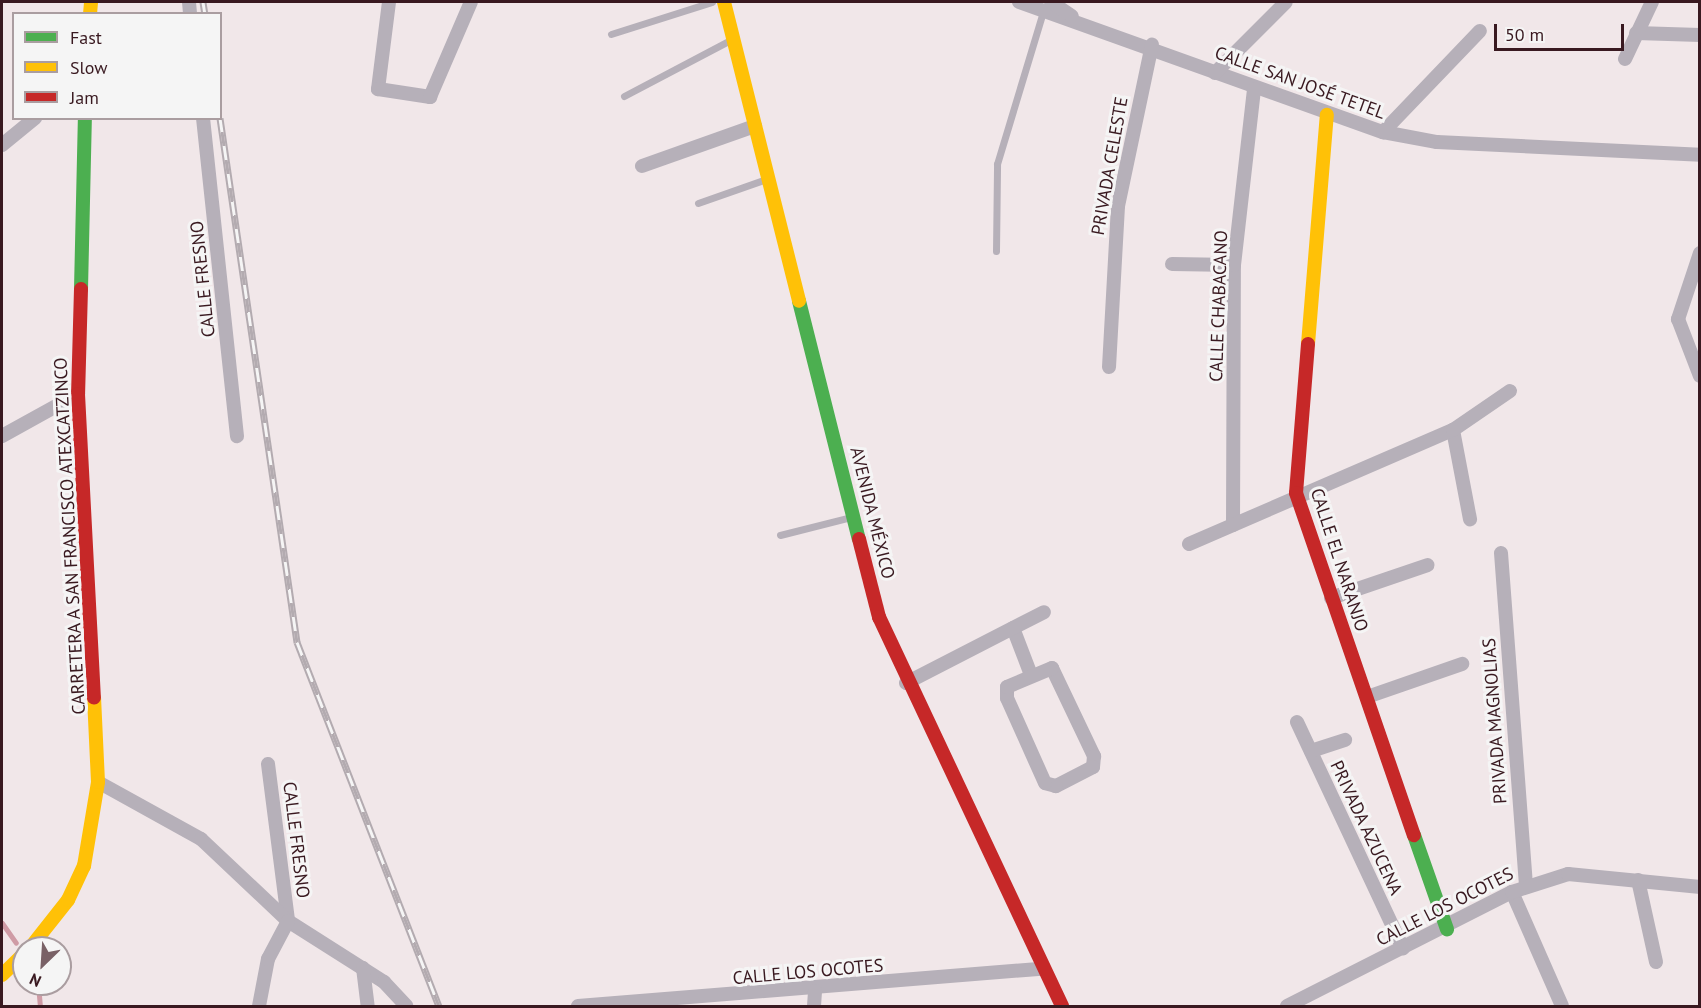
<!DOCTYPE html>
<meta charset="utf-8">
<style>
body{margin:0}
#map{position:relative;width:1701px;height:1008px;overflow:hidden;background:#f1e7e9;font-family:"PT Sans",sans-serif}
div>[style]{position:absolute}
.stream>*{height:5px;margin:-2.5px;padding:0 2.5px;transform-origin:2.5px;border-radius:2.5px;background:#cf9ba5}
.lane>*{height:7px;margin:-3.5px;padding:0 3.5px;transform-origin:3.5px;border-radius:3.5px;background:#b6b0b9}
.street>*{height:14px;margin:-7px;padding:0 7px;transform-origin:7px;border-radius:7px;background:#b6b0b9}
.fast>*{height:14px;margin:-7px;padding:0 7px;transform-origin:7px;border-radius:7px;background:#4caf50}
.slow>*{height:14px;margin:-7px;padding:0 7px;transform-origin:7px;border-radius:7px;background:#ffc107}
.jam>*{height:14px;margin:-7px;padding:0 7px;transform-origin:7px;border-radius:7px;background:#c62828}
.rail>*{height:7px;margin-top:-3.5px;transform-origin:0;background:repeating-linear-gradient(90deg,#f5f5f5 0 14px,#b3abb0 0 28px);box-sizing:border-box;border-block:2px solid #b3abb0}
span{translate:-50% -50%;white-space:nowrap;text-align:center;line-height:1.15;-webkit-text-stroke:6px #f5f5f5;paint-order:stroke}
.street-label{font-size:18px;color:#391920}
.frame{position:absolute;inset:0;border:3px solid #391920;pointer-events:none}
.legend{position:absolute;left:12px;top:12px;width:210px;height:108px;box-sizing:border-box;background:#f5f5f5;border:2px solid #aa9da0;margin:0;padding:8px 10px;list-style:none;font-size:18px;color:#391920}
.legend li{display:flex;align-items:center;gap:12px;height:30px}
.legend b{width:30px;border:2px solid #aa9da0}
.north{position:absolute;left:12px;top:936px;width:60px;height:60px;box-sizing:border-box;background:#f5f5f5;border:2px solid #aa9da0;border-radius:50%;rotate:205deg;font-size:16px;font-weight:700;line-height:24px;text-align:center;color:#391920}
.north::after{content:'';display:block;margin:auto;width:21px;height:27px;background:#796166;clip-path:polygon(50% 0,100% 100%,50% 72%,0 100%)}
.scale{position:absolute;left:1494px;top:24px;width:130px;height:27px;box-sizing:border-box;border:3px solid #391920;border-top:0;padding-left:8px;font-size:18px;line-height:21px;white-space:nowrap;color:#391920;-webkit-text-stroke:4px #f5f5f5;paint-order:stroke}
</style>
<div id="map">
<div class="stream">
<div style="left:2px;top:923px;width:24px;rotate:55deg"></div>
<div style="left:38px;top:984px;width:22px;rotate:85deg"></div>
</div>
<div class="lane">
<div style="left:611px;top:34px;width:106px;rotate:-17.6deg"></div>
<div style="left:624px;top:96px;width:120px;rotate:-27.8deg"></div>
<div style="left:698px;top:203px;width:72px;rotate:-19.4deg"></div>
<div style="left:996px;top:251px;width:87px;rotate:-89.3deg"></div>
<div style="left:997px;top:164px;width:159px;rotate:-73.2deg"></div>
<div style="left:780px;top:535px;width:73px;rotate:-14.2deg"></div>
</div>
<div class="street">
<div style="left:189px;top:2px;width:12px;rotate:85deg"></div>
<div style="left:389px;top:2px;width:88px;rotate:97.2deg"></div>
<div style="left:378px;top:89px;width:53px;rotate:8.7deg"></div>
<div style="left:430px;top:97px;width:103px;rotate:-66.7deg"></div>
<div style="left:1019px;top:2px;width:387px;rotate:19.7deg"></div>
<div style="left:1383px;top:132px;width:55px;rotate:10.5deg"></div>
<div style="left:1437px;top:142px;width:263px;rotate:2.8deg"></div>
<div style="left:1051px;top:2px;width:25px;rotate:34deg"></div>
<div style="left:1636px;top:33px;width:64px;rotate:1.8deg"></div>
<div style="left:1625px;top:59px;width:63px;rotate:-64.7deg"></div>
<div style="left:1215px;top:73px;width:100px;rotate:-45deg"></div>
<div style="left:203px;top:118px;width:320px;rotate:83.9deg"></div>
<div style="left:1383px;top:132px;width:140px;rotate:-46.2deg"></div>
<div style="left:2px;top:145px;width:43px;rotate:-39.3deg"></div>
<div style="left:642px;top:166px;width:120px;rotate:-19.5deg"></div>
<div style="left:1700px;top:253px;width:70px;rotate:108.4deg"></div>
<div style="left:1678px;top:319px;width:61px;rotate:68.9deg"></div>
<div style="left:1172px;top:264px;width:62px;rotate:0.9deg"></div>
<div style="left:1109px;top:367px;width:161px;rotate:-86.8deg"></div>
<div style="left:1118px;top:206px;width:165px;rotate:-78.1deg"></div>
<div style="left:1453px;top:430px;width:91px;rotate:79.2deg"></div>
<div style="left:2px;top:436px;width:87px;rotate:-28.9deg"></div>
<div style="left:1233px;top:525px;width:260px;rotate:-89.8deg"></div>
<div style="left:1234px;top:265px;width:177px;rotate:-83.5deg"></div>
<div style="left:1189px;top:544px;width:288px;rotate:-23.4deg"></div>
<div style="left:1453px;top:430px;width:69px;rotate:-34.4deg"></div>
<div style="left:1501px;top:553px;width:335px;rotate:85.7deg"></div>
<div style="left:1331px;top:598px;width:102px;rotate:-18.8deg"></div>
<div style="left:1013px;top:628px;width:50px;rotate:69deg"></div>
<div style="left:1052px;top:668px;width:98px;rotate:64.5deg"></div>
<div style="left:1094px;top:756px;width:11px;rotate:95deg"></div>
<div style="left:1093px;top:767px;width:42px;rotate:152.8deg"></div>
<div style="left:1056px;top:786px;width:11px;rotate:-165deg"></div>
<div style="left:1045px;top:783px;width:93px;rotate:-114.1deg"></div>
<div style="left:1007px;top:698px;width:11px;rotate:-90deg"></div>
<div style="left:1007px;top:687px;width:49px;rotate:-22.9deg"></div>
<div style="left:906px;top:683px;width:155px;rotate:-27.2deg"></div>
<div style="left:1367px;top:697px;width:101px;rotate:-19.2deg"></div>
<div style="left:1297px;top:722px;width:250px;rotate:64.9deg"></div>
<div style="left:1311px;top:751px;width:36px;rotate:-18deg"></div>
<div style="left:268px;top:764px;width:158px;rotate:82.7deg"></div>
<div style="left:98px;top:782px;width:118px;rotate:29deg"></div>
<div style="left:201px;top:839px;width:120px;rotate:43.3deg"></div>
<div style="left:288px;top:921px;width:114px;rotate:32.4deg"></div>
<div style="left:384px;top:982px;width:33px;rotate:47deg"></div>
<div style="left:1638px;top:880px;width:84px;rotate:77.6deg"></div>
<div style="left:1512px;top:892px;width:124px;rotate:66.3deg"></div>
<div style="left:363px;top:968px;width:38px;rotate:83deg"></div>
<div style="left:259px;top:1006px;width:48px;rotate:-79.2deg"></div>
<div style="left:268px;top:959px;width:43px;rotate:-62.2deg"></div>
<div style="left:578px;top:1006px;width:465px;rotate:-4.6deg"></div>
<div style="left:814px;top:1006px;width:15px;rotate:-86deg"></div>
<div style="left:1287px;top:1006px;width:252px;rotate:-26.9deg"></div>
<div style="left:1512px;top:892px;width:59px;rotate:-17.8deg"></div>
<div style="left:1568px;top:874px;width:133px;rotate:5.6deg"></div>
</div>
<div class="fast">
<div style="left:81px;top:289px;width:171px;rotate:-88.7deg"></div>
<div style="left:799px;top:301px;width:245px;rotate:75.9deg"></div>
<div style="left:1414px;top:835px;width:100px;rotate:70.7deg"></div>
</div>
<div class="slow">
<div style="left:724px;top:2px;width:308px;rotate:75.9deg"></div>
<div style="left:90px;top:14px;width:12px;rotate:-85deg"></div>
<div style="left:1308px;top:344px;width:230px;rotate:-85.3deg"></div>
<div style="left:30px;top:948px;width:61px;rotate:-51.6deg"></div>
<div style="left:68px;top:900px;width:38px;rotate:-65deg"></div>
<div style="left:84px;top:866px;width:85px;rotate:-80.5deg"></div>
<div style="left:98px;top:782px;width:84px;rotate:-92.7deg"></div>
<div style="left:2px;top:975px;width:30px;rotate:-44deg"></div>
</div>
<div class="jam">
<div style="left:81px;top:289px;width:105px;rotate:91.6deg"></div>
<div style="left:78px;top:394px;width:304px;rotate:87deg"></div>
<div style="left:1308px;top:344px;width:149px;rotate:94.6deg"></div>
<div style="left:1296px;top:493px;width:362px;rotate:71deg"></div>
<div style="left:859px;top:539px;width:81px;rotate:75.6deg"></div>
<div style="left:879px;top:617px;width:430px;rotate:64.8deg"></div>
</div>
<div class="rail">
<div style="left:203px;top:2px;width:12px;rotate:81deg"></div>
<div style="left:220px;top:118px;width:530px;rotate:81.64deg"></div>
<div style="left:297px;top:642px;width:391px;rotate:68.7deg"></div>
</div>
<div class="street-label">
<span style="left:1300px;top:83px;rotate:20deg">CALLE SAN JOSÉ TETEL</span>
<span style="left:1110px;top:166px;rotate:-80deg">PRIVADA CELESTE</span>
<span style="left:203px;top:279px;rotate:-96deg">CALLE FRESNO</span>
<span style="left:1219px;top:306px;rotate:-88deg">CALLE CHABACANO</span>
<span style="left:872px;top:513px;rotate:76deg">AVENIDA MÉXICO</span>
<span style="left:70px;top:536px;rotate:-93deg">CARRETERA A SAN FRANCISCO ATEXCATZINCO</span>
<span style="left:1339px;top:560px;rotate:72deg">CALLE EL NARANJO</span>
<span style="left:1495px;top:721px;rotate:-94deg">PRIVADA MAGNOLIAS</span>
<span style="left:1366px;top:828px;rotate:65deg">PRIVADA AZUCENA</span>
<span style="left:296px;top:840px;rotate:83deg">CALLE FRESNO</span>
<span style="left:1445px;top:907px;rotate:-27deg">CALLE LOS OCOTES</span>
<span style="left:808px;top:972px;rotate:-5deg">CALLE LOS OCOTES</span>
</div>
<div class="frame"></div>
<ul class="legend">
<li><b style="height:8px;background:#4caf50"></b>Fast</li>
<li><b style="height:8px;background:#ffc107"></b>Slow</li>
<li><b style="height:8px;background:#c62828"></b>Jam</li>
</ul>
<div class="north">N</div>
<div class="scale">50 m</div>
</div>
